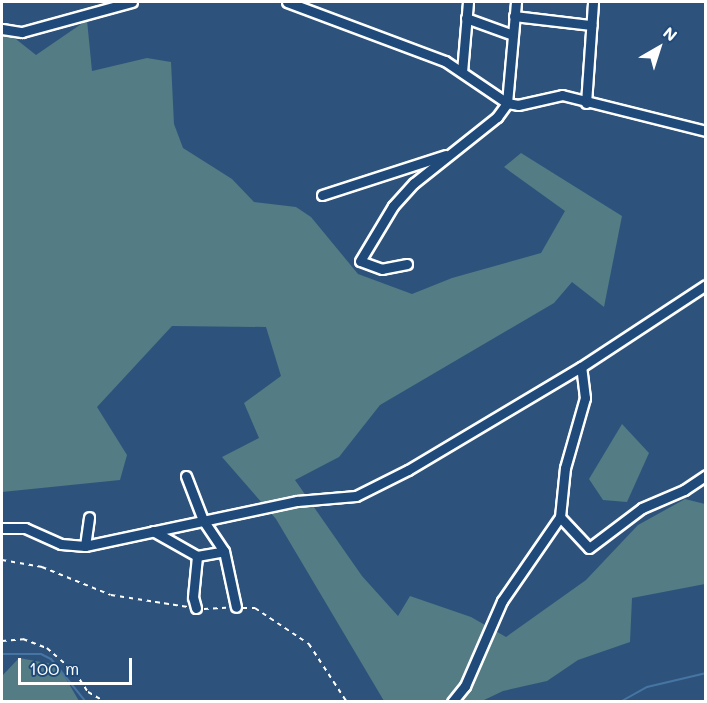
<!DOCTYPE html>
<style>
body{margin:0}
#map{position:relative;width:707px;height:703px;overflow:hidden;background:#2d537c;font-family:Mali,sans-serif}
div>[style]{position:absolute}
.green>*{inset:0;background:#537c84}
.stream>*{height:2px;margin:-1px;padding:0 1px;transform-origin:1px;border-radius:1px;background:#4775a3}
.path>*{height:1.5px;margin-top:-0.75px;transform-origin:0;background:repeating-linear-gradient(90deg,#fff 0 4.5px,transparent 0 9px)}
.roads{filter:drop-shadow(2px 0 #fff) drop-shadow(-2px 0 #fff) drop-shadow(0 2px #fff) drop-shadow(0 -2px #fff)}
.minor>*{height:9px;margin:-4.5px;padding:0 4.5px;transform-origin:4.5px;border-radius:4.5px;background:#1f4a7a}
span{translate:-50% -50%;white-space:nowrap;text-align:center;line-height:1.15;-webkit-text-stroke:6px #1f4a7a;paint-order:stroke}
.frame{position:absolute;inset:0;border:3px solid #fff;pointer-events:none}
.north{position:absolute;left:629px;top:18px;width:60px;height:60px;-webkit-text-stroke:4px #1f4a7a;paint-order:stroke;rotate:39deg;font-size:16px;font-weight:700;line-height:24px;text-align:center;color:#fff}
.north::after{content:'';display:block;margin:auto;width:21px;height:27px;background:#fff;clip-path:polygon(50% 0,100% 100%,50% 72%,0 100%)}
.scale{position:absolute;left:18px;top:658px;width:114px;height:27px;box-sizing:border-box;border:3px solid #fff;border-top:0;padding-left:8px;font-size:18px;line-height:21px;white-space:nowrap;color:#fff;-webkit-text-stroke:4px #1f4a7a;paint-order:stroke}
</style>
<div id="map">
<div class="green">
<div style="clip-path:polygon(87px 20px,92px 71px,147px 58px,171px 62px,174px 124px,183px 148px,232px 179px,254px 202px,296px 207px,311px 217px,358px 274px,412px 294px,452px 278px,541px 253px,565px 211px,504px 167px,521px 153px,622px 216px,604px 307px,572px 282px,554px 303px,380px 405px,339px 457px,295px 480px,362px 576px,398px 616px,410px 596px,471px 617px,506px 637px,586px 580px,638px 525px,685px 499px,705px 504px,705px 584px,632px 598px,630px 642px,578px 660px,547px 681px,503px 691px,482px 701px,384px 701px,276px 519px,222px 457px,259px 438px,244px 403px,281px 376px,266px 327px,172px 326px,97px 407px,127px 455px,120px 480px,2px 492px,2px 28px,36px 55px)"></div>
<div style="clip-path:polygon(622px 424px,649px 453px,627px 502px,603px 500px,589px 479px)"></div>
<div style="clip-path:polygon(19px 658px,58px 665px,79px 701px,2px 701px,2px 676px)"></div>
</div>
<div class="stream">
<div style="left:2px;top:654px;width:39px"></div>
<div style="left:41px;top:654px;width:11px;rotate:27deg"></div>
<div style="left:51px;top:659px;width:55px;rotate:50.9deg"></div>
<div style="left:620px;top:702px;width:31px;rotate:-29deg"></div>
<div style="left:647px;top:687px;width:61px;rotate:-13.3deg"></div>
</div>
<div class="path">
<div style="left:2px;top:560px;width:41px;rotate:9.9deg"></div>
<div style="left:42px;top:567px;width:74px;rotate:22.1deg"></div>
<div style="left:111px;top:595px;width:78px;rotate:8.9deg"></div>
<div style="left:243px;top:608px;width:12px"></div>
<div style="left:255px;top:608px;width:65px;rotate:33.7deg"></div>
<div style="left:309px;top:644px;width:69px;rotate:56.8deg"></div>
<div style="left:204px;top:609px;width:22px;rotate:-3deg"></div>
<div style="left:2px;top:641px;width:21px;rotate:-5deg"></div>
<div style="left:23px;top:639px;width:26px;rotate:21deg"></div>
<div style="left:47px;top:648px;width:37px;rotate:41deg"></div>
<div style="left:75px;top:672px;width:24px;rotate:57deg"></div>
<div style="left:88px;top:692px;width:20px;rotate:30deg"></div>
<div style="left:179px;top:702px;width:30px"></div>
</div>
<div class="roads">
<div class="minor">
<div style="left:287px;top:2px;width:169px;rotate:20.5deg"></div>
<div style="left:445px;top:61px;width:75px;rotate:34.1deg"></div>
<div style="left:507px;top:103px;width:11px;rotate:10deg"></div>
<div style="left:518px;top:105px;width:45px;rotate:-12.8deg"></div>
<div style="left:562px;top:95px;width:148px;rotate:14deg"></div>
<div style="left:514px;top:16px;width:78px;rotate:6.7deg"></div>
<div style="left:466px;top:18px;width:50px;rotate:19.9deg"></div>
<div style="left:2px;top:29px;width:20px;rotate:9deg"></div>
<div style="left:22px;top:32px;width:114px;rotate:-15.3deg"></div>
<div style="left:462px;top:72px;width:70px;rotate:-85.1deg"></div>
<div style="left:586px;top:103px;width:101px;rotate:-86deg"></div>
<div style="left:322px;top:195px;width:130px;rotate:-17.9deg"></div>
<div style="left:407px;top:264px;width:25px;rotate:169deg"></div>
<div style="left:382px;top:269px;width:23px;rotate:-160deg"></div>
<div style="left:360px;top:261px;width:64px;rotate:-59deg"></div>
<div style="left:393px;top:206px;width:31px;rotate:-48deg"></div>
<div style="left:414px;top:183px;width:106px;rotate:-38.5deg"></div>
<div style="left:497px;top:117px;width:17px;rotate:-54deg"></div>
<div style="left:507px;top:103px;width:101px;rotate:-84.9deg"></div>
<div style="left:186px;top:476px;width:47px;rotate:68.9deg"></div>
<div style="left:203px;top:520px;width:37px;rotate:56deg"></div>
<div style="left:224px;top:551px;width:57px;rotate:77.9deg"></div>
<div style="left:560px;top:517px;width:42px;rotate:46.9deg"></div>
<div style="left:589px;top:548px;width:66px;rotate:-37deg"></div>
<div style="left:642px;top:508px;width:46px;rotate:-23.2deg"></div>
<div style="left:684px;top:490px;width:27px;rotate:-34deg"></div>
<div style="left:2px;top:528px;width:23px"></div>
<div style="left:25px;top:528px;width:39px;rotate:24deg"></div>
<div style="left:61px;top:544px;width:24px;rotate:5deg"></div>
<div style="left:85px;top:546px;width:217px;rotate:-12deg"></div>
<div style="left:297px;top:501px;width:59px;rotate:-4.8deg"></div>
<div style="left:356px;top:496px;width:58px;rotate:-26.6deg"></div>
<div style="left:408px;top:470px;width:201px;rotate:-30.8deg"></div>
<div style="left:581px;top:367px;width:149px;rotate:-33.3deg"></div>
<div style="left:153px;top:531px;width:51px;rotate:29.6deg"></div>
<div style="left:197px;top:556px;width:27px;rotate:-10deg"></div>
<div style="left:85px;top:546px;width:29px;rotate:-82deg"></div>
<div style="left:196px;top:608px;width:11px;rotate:-105deg"></div>
<div style="left:193px;top:597px;width:41px;rotate:-84.4deg"></div>
<div style="left:452px;top:702px;width:21px;rotate:-51deg"></div>
<div style="left:465px;top:686px;width:93px;rotate:-66.5deg"></div>
<div style="left:502px;top:601px;width:102px;rotate:-55.4deg"></div>
<div style="left:560px;top:517px;width:49px;rotate:-84.2deg"></div>
<div style="left:565px;top:468px;width:73px;rotate:-74.1deg"></div>
<div style="left:585px;top:398px;width:31px;rotate:-97deg"></div>
</div>
</div>
<div class="frame"></div>
<div class="north">N</div>
<div class="scale">100 m</div>
</div>
